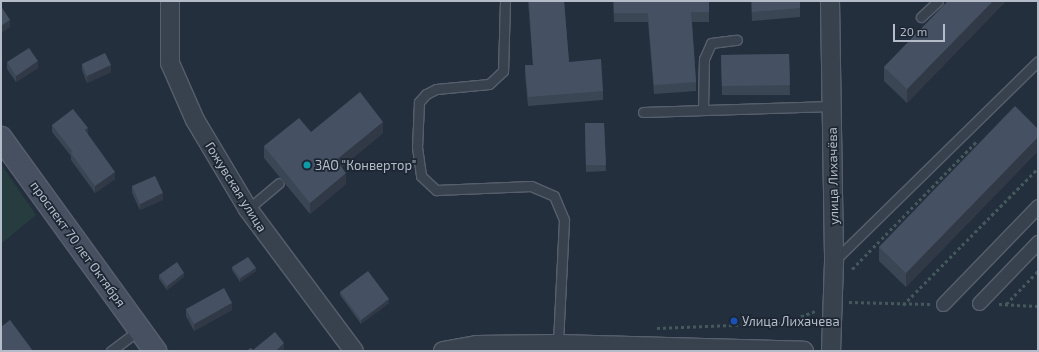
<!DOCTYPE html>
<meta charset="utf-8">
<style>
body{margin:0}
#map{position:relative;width:1039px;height:352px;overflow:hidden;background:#242f3e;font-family:"Exo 2",sans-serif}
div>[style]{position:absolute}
.green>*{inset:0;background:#263c3f}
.path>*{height:2.5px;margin-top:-1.25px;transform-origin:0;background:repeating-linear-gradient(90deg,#44595c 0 3px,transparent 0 6px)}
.roads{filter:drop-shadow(1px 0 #565f6c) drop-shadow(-1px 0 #565f6c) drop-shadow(0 1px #565f6c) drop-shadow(0 -1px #565f6c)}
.service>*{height:9px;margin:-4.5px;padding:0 4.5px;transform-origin:4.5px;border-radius:4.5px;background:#38414e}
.pedestrian>*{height:13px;margin:-6.5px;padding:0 6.5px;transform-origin:6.5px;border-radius:6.5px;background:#38414e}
.minor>*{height:18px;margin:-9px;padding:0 9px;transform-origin:9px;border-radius:9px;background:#38414e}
.secondary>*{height:22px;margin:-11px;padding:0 11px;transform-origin:11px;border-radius:11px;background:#465061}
.wall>*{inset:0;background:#3b4654}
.shaded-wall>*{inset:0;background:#303945}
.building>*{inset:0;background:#455162}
.dots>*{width:11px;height:11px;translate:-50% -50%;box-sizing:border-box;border:2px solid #1d2633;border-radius:50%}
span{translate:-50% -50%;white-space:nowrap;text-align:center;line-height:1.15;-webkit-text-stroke:3.5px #1d2633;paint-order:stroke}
.poi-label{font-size:13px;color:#b4bcc9}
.left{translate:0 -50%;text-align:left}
.street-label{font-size:13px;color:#b4bcc9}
.frame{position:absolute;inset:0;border:2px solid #b4bcc9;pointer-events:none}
.scale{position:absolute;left:893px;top:24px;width:52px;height:18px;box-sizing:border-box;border:2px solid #b4bcc9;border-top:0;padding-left:5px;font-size:12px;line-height:14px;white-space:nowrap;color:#b4bcc9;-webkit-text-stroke:3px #1d2633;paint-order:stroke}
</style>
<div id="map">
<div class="green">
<div style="clip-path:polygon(1px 164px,36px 215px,2px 243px,1px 242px)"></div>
</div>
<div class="path">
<div style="left:852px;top:269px;width:179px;rotate:-45.7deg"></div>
<div style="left:849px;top:302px;width:81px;rotate:1.4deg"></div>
<div style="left:999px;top:304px;width:39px;rotate:3deg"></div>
<div style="left:1006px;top:304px;width:46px;rotate:-45.9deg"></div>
<div style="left:903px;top:305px;width:192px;rotate:-45.4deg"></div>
<div style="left:657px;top:328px;width:127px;rotate:-2.3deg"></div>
<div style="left:784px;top:323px;width:33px;rotate:-21deg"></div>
</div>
<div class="roads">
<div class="service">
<div style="left:505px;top:1px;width:70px;rotate:91.6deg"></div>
<div style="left:503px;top:71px;width:19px;rotate:137deg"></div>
<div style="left:489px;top:84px;width:53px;rotate:174.6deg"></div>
<div style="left:436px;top:89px;width:11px;rotate:153deg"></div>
<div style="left:426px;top:94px;width:11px;rotate:131deg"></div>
<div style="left:419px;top:102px;width:45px;rotate:92.5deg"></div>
<div style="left:417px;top:147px;width:29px;rotate:82deg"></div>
<div style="left:421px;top:176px;width:21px;rotate:43deg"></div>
<div style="left:436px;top:190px;width:95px;rotate:-2.4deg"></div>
<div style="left:531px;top:186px;width:25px;rotate:23deg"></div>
<div style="left:554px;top:196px;width:26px;rotate:67deg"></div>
<div style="left:564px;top:220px;width:124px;rotate:92.8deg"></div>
<div style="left:921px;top:17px;width:23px;rotate:-43deg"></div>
<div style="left:703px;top:110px;width:51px;rotate:-88.9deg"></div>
<div style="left:704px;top:59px;width:17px;rotate:-66deg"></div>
<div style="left:711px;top:43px;width:26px;rotate:-7deg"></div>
<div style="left:643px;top:112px;width:189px;rotate:-1.8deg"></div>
<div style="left:248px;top:209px;width:40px;rotate:-40deg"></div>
<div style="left:835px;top:260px;width:284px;rotate:-44.4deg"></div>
<div style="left:111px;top:351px;width:36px;rotate:-37deg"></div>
</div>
<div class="pedestrian">
<div style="left:979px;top:303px;width:85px;rotate:-46deg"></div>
<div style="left:943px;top:304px;width:136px;rotate:-45.9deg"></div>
</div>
<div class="minor">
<div style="left:170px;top:1px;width:62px;rotate:90deg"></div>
<div style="left:170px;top:63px;width:62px;rotate:66.3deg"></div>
<div style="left:195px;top:120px;width:104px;rotate:59.2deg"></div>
<div style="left:248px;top:209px;width:177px;rotate:53.3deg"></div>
<div style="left:830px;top:1px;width:261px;rotate:89.1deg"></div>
<div style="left:834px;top:262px;width:89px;rotate:91.9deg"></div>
<div style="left:443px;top:351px;width:35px;rotate:-10deg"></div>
<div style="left:477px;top:345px;width:81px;rotate:-0.7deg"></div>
<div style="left:558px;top:344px;width:246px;rotate:1.6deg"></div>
</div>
<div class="secondary">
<div style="left:1px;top:138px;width:263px;rotate:54.1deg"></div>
</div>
</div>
<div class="wall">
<div style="clip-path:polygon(528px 1px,564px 1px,569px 62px,603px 91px,603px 100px,528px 106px,525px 75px,525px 65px,533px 65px)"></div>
<div style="clip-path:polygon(613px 1px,709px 1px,709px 22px,692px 22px,696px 82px,696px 91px,654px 94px,648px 22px,614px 22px)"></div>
<div style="clip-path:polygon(751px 1px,800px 1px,800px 17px,752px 21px)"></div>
<div style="clip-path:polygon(948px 1px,1006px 1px,907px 103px,884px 81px,884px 67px)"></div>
<div style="clip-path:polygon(789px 54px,790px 95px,722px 95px,721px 55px)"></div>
<div style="clip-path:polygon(7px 62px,38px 68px,16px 82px,7px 69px)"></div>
<div style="clip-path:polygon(82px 64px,111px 72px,87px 83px,82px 70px)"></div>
<div style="clip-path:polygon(585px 123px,604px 123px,606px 171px,586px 172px)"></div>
<div style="clip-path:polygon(52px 125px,88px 135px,115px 179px,95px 193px,71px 160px,71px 156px,52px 132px)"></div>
<div style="clip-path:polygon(1038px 129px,1038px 151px,906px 287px,879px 261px,879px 247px)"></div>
<div style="clip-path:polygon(311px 132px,383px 133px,342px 167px,346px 184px,310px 214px,264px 158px,264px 146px)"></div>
<div style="clip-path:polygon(132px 186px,163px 200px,140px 210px,132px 193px)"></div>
<div style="clip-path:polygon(232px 267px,256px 271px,240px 282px,232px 270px)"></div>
<div style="clip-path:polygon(159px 275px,184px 277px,167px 290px,159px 279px)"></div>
<div style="clip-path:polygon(340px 292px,389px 303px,361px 324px,340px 295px)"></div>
<div style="clip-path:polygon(186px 309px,232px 310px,194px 331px,186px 316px)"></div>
</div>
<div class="shaded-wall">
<div style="clip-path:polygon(993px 1px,1006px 1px,907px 103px,907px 89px)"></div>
<div style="clip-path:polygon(10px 20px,10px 27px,1px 33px,1px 26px)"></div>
<div style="clip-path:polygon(38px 61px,38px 68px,16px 82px,16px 76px)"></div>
<div style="clip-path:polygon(111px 65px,111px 72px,87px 83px,87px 76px)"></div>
<div style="clip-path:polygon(383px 122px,383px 133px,336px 172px,336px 160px)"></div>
<div style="clip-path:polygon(88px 128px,88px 135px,85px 130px)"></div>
<div style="clip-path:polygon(1038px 137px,1038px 151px,906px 287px,906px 273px)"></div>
<div style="clip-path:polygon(115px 172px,115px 179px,95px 193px,95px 186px)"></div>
<div style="clip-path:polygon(346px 173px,346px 184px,310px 214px,310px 203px)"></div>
<div style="clip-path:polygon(163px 193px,163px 200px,140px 210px,140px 204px)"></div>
<div style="clip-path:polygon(256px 268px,256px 271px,240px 282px,240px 278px)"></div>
<div style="clip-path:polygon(184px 273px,184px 277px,167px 290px,167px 286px)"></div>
<div style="clip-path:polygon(389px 299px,389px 303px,361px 324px,361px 320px)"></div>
<div style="clip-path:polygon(232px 303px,232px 310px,194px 331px,194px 324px)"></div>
<div style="clip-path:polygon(284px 343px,284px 349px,282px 351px,276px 351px)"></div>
</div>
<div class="building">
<div style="clip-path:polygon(529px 1px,564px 1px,569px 62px,601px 59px,603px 91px,528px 97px,525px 65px,533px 65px)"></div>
<div style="clip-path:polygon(614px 1px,709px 1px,709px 12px,691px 12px,696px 82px,654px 85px,648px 13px,614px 13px)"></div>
<div style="clip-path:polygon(752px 1px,800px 1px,800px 8px,752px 12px)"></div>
<div style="clip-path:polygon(948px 1px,993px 1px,907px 89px,884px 67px)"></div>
<div style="clip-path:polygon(1px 6px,10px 20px,1px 26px)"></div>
<div style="clip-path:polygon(29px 48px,38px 61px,16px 76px,7px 62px)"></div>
<div style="clip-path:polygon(105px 53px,111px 65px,87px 76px,82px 64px)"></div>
<div style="clip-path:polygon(789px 54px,790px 85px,722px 86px,721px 55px)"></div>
<div style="clip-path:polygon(360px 92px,383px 122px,336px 160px,346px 173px,310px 203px,264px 146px,299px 118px,311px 132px)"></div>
<div style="clip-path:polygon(1015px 106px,1038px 129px,1038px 137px,906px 273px,879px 247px)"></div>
<div style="clip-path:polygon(73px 109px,88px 128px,85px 130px,115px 172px,95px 186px,71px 153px,73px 152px,52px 125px)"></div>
<div style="clip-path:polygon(585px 123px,604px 123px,606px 165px,586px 165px)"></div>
<div style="clip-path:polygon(155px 176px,163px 193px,140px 204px,132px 186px)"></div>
<div style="clip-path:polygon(248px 257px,256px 268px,240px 278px,232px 267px)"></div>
<div style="clip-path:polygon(177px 262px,184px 273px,167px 286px,159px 275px)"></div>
<div style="clip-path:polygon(368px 271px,389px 299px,361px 320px,340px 292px)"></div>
<div style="clip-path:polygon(224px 288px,232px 303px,194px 324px,186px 309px)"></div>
<div style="clip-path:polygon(10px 320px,33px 351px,1px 351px,1px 327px)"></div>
<div style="clip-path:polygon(275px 332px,284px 343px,276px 351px,246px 351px,251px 348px,253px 350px)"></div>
</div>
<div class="dots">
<div style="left:307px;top:165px;background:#0f9aa8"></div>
<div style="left:734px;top:321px;background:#1a4fb4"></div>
</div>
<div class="poi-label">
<span class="left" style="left:315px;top:165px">ЗАО "Конвертор"</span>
<span class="left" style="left:742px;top:321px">Улица Лихачева</span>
</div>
<div class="street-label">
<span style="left:833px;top:176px;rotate:-91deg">улица Лихачёва</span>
<span style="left:236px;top:187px;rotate:58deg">Гожувская улица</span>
<span style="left:78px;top:244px;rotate:54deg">проспект 70 лет Октября</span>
</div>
<div class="frame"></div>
<div class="scale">20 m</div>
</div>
